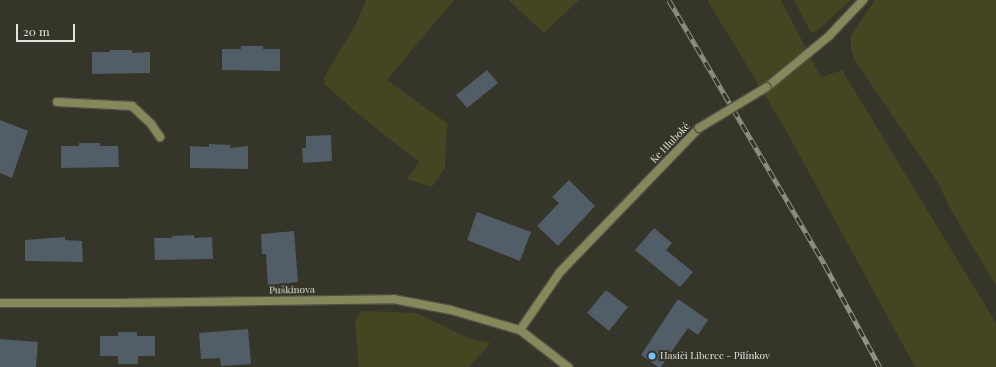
<!DOCTYPE html>
<meta charset="utf-8">
<style>
body{margin:0}
#map{position:relative;width:996px;height:367px;overflow:hidden;background:#353529;font-family:"Playfair Display",serif}
div>[style]{position:absolute}
.green>*{inset:0;background:#444521}
.building>*{inset:0;background:#515d67}
.roads{filter:drop-shadow(1px 0 #515145) drop-shadow(-1px 0 #515145) drop-shadow(0 1px #515145) drop-shadow(0 -1px #515145)}
.service>*{height:8px;margin:-4px;padding:0 4px;transform-origin:4px;border-radius:4px;background:#86875a}
.minor>*{height:8px;margin:-4px;padding:0 4px;transform-origin:4px;border-radius:4px;background:#86875a}
.rail>*{height:4.5px;margin-top:-2.25px;transform-origin:0;background:repeating-linear-gradient(90deg,#353529 0 9px,#8f9086 0 18px);box-sizing:border-box;border-block:1px solid #8f9086}
.bridges{filter:drop-shadow(1px 0 #515145) drop-shadow(-1px 0 #515145) drop-shadow(0 1px #515145) drop-shadow(0 -1px #515145)}
.minor-bridge>*{height:8px;margin:-4px;padding:0 4px;transform-origin:4px;border-radius:4px;background:#86875a}
.dots>*{width:11px;height:11px;translate:-50% -50%;box-sizing:border-box;border:2px solid #353529;border-radius:50%}
span{translate:-50% -50%;white-space:nowrap;text-align:center;line-height:1.15;-webkit-text-stroke:4px #353529;paint-order:stroke}
.street-label{font-size:10px;color:#e1e2da}
.poi-label{font-size:10px;color:#e1e2da}
.left{translate:0 -50%;text-align:left}
.scale{position:absolute;left:16px;top:24px;width:59px;height:18px;box-sizing:border-box;border:2px solid #e1e2da;border-top:0;padding-left:5px;font-size:12px;line-height:14px;white-space:nowrap;color:#e1e2da;-webkit-text-stroke:3px #353529;paint-order:stroke}
</style>
<div id="map">
<div class="green">
<div style="clip-path:polygon(366px 0,454px 0,387px 80px,447px 123px,445px 168px,432px 187px,407px 179px,419px 162px,358px 114px,324px 84px,324px 77px,356px 24px)"></div>
<div style="clip-path:polygon(508px 0,579px 0,544px 33px)"></div>
<div style="clip-path:polygon(707px 0,781px 0,821px 77px,842px 70px,996px 323px,996px 367px,915px 367px,784px 127px)"></div>
<div style="clip-path:polygon(794px 0,851px 0,819px 29px,811px 33px)"></div>
<div style="clip-path:polygon(875px 0,996px 0,996px 286px,950px 208px,938px 183px,854px 59px,851px 48px,851px 35px)"></div>
<div style="clip-path:polygon(363px 311px,417px 313px,470px 339px,491px 343px,469px 367px,359px 367px,355px 324px,357px 316px)"></div>
</div>
<div class="building">
<div style="clip-path:polygon(241px 46px,263px 46px,263px 49px,280px 49px,280px 71px,222px 70px,222px 49px,241px 49px)"></div>
<div style="clip-path:polygon(110px 50px,132px 50px,132px 53px,150px 52px,150px 73px,92px 74px,92px 52px,110px 52px)"></div>
<div style="clip-path:polygon(487px 70px,498px 83px,467px 108px,456px 95px)"></div>
<div style="clip-path:polygon(0 120px,28px 131px,12px 178px,0 173px)"></div>
<div style="clip-path:polygon(331px 135px,332px 161px,303px 163px,302px 148px,306px 148px,306px 136px)"></div>
<div style="clip-path:polygon(79px 143px,100px 143px,100px 146px,118px 146px,119px 167px,61px 168px,61px 146px,79px 146px)"></div>
<div style="clip-path:polygon(209px 144px,230px 145px,230px 148px,248px 146px,248px 169px,190px 168px,190px 146px,209px 147px)"></div>
<div style="clip-path:polygon(569px 180px,595px 206px,558px 246px,537px 226px,559px 203px,552px 197px)"></div>
<div style="clip-path:polygon(477px 212px,531px 232px,520px 261px,467px 240px)"></div>
<div style="clip-path:polygon(654px 228px,672px 243px,666px 250px,693px 272px,680px 287px,635px 250px)"></div>
<div style="clip-path:polygon(294px 231px,298px 282px,268px 285px,266px 254px,262px 254px,261px 234px)"></div>
<div style="clip-path:polygon(194px 235px,194px 238px,212px 237px,213px 259px,155px 260px,154px 238px,172px 238px,172px 236px)"></div>
<div style="clip-path:polygon(65px 237px,65px 240px,82px 241px,83px 262px,25px 261px,25px 240px)"></div>
<div style="clip-path:polygon(606px 290px,628px 307px,609px 331px,587px 313px)"></div>
<div style="clip-path:polygon(678px 299px,708px 320px,698px 335px,688px 328px,661px 367px,658px 367px,641px 355px)"></div>
<div style="clip-path:polygon(248px 329px,251px 364px,221px 366px,220px 358px,201px 359px,199px 333px)"></div>
<div style="clip-path:polygon(118px 332px,137px 332px,137px 336px,155px 336px,155px 356px,138px 356px,138px 364px,118px 364px,118px 356px,100px 356px,100px 336px,118px 336px)"></div>
<div style="clip-path:polygon(0 339px,38px 342px,36px 367px,0 367px)"></div>
</div>
<div class="roads">
<div class="service">
<div style="left:57px;top:102px;width:75px;rotate:3.1deg"></div>
<div style="left:132px;top:106px;width:26px;rotate:43deg"></div>
<div style="left:151px;top:124px;width:16px;rotate:55deg"></div>
</div>
<div class="minor">
<div style="left:767px;top:87px;width:80px;rotate:-39.4deg"></div>
<div style="left:829px;top:36px;width:50px;rotate:-46.6deg"></div>
<div style="left:0;top:303px;width:118px"></div>
<div style="left:118px;top:303px;width:275px;rotate:-0.8deg"></div>
<div style="left:393px;top:299px;width:59px;rotate:10.7deg"></div>
<div style="left:451px;top:310px;width:72px;rotate:16.2deg"></div>
<div style="left:520px;top:330px;width:61px;rotate:37.6deg"></div>
<div style="left:520px;top:330px;width:70px;rotate:-55.4deg"></div>
<div style="left:560px;top:272px;width:200px;rotate:-46deg"></div>
</div>
</div>
<div class="rail">
<div style="left:669px;top:0;width:308px;rotate:59.5deg"></div>
<div style="left:825px;top:265px;width:116px;rotate:61.7deg"></div>
</div>
<div class="bridges">
<div class="minor-bridge">
<div style="left:699px;top:128px;width:79px;rotate:-31.1deg"></div>
</div>
</div>
<div class="dots">
<div style="left:652px;top:356px;background:#76c0f7"></div>
</div>
<div class="street-label">
<span style="left:670px;top:143px;rotate:-46deg">Ke Hluboké</span>
<span style="left:292px;top:290px;rotate:-1deg">Puškinova</span>
</div>
<div class="poi-label">
<span class="left" style="left:660px;top:356px">Hasiči Liberec - Pilínkov</span>
</div>
<div class="scale">20 m</div>
</div>
